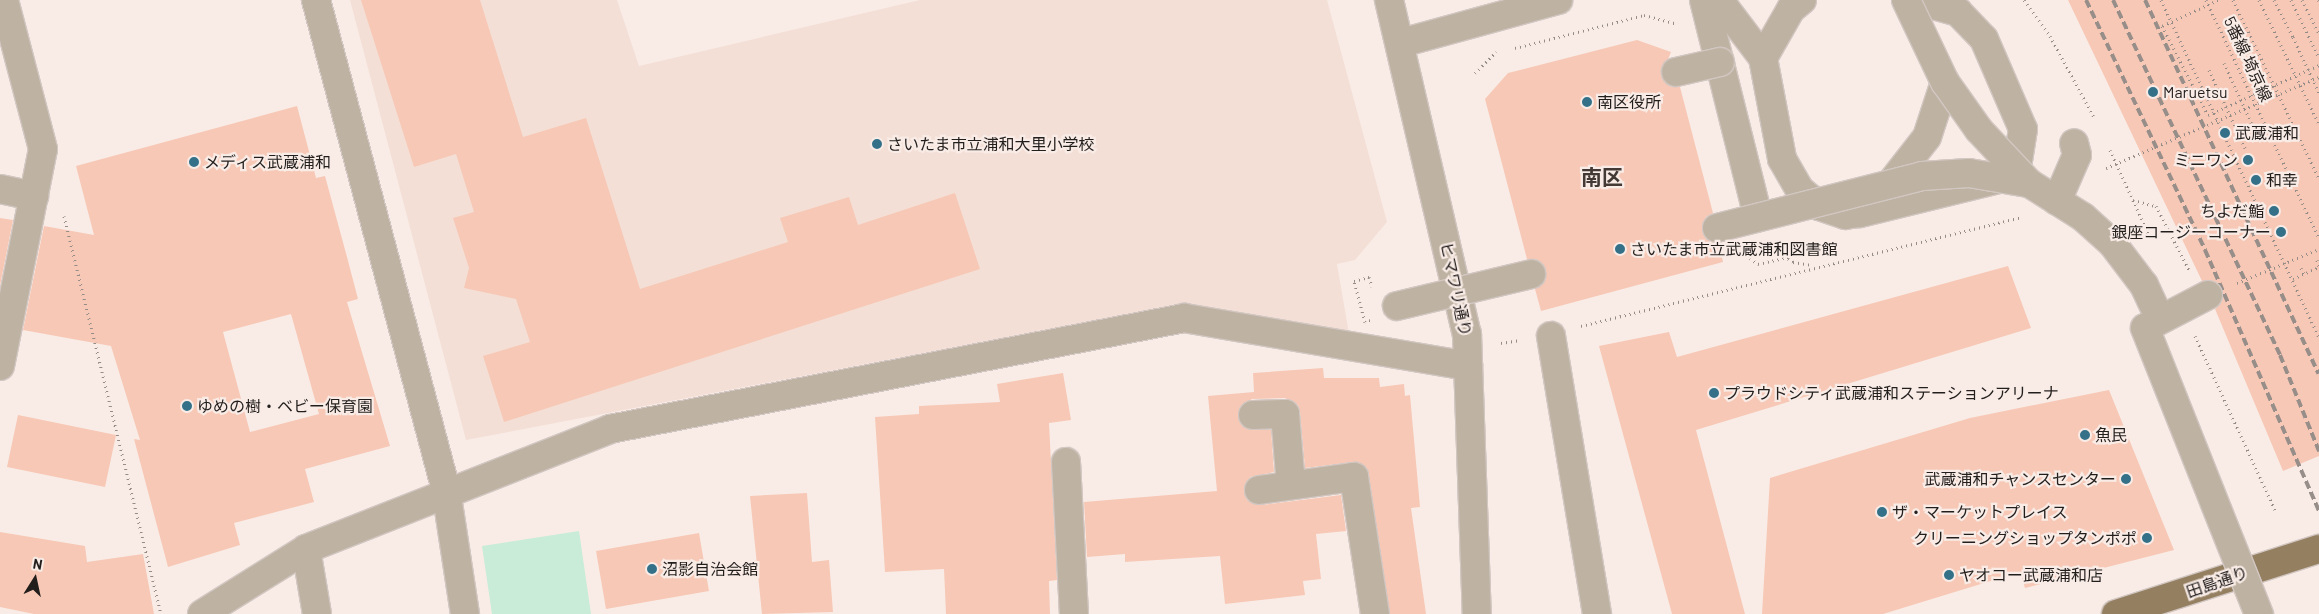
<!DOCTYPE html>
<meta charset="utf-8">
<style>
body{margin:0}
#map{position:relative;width:2319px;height:614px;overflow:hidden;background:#f9ece7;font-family:Barlow,"Noto Sans JP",sans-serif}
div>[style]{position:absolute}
.built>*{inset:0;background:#f3dfd6}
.green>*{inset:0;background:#c8ecd7}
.building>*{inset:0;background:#f7c8b5}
.path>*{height:3px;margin-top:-1.5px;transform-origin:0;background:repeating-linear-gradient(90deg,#958c88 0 1px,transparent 0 5px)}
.roads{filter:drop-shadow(1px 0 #d2c7c2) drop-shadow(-1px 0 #d2c7c2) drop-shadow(0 1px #d2c7c2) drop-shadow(0 -1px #d2c7c2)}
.minor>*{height:28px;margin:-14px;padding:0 14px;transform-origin:14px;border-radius:14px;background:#beb2a2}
.major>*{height:28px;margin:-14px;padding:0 14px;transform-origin:14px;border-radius:14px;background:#947f61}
.rail>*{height:4px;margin-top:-2px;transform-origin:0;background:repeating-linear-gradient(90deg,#978e8a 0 8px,transparent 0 12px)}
.path-bridge>*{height:3px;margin-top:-1.5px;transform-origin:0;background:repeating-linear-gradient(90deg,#958c88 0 1px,transparent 0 5px)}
.bridges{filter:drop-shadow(1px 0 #d2c7c2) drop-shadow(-1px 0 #d2c7c2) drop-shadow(0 1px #d2c7c2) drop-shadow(0 -1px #d2c7c2)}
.minor-bridge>*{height:28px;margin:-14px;padding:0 14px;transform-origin:14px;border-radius:14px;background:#beb2a2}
.dots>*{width:14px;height:14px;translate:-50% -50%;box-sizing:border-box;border:2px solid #f9ece7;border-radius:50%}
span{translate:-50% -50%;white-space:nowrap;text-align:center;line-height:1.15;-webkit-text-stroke:4.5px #f9ece7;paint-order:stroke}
.street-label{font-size:16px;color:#221e1c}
.poi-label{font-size:16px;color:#221e1c}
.left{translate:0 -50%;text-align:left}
.right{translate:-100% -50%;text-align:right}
.district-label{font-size:21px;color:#433a36;font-weight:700}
.north{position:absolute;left:10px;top:554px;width:50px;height:50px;-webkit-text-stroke:4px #f9ece7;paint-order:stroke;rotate:10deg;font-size:14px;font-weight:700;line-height:20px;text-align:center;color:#221e1c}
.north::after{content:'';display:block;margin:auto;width:18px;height:22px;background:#221e1c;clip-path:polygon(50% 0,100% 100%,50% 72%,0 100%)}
</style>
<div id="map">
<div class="built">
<div style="clip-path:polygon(350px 0,617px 0,639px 66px,920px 0,1327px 0,1387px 222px,1355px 260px,1337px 264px,1349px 334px,1186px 303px,466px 440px)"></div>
</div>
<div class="green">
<div style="clip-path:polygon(579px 531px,591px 614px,492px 614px,482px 546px)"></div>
</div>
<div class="building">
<div style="clip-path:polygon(361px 0,480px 0,523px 137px,586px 118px,640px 289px,788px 242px,780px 218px,849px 197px,858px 225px,955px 193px,980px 269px,504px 422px,483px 356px,530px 342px,516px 299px,464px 288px,469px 268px,453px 218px,474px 212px,456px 154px,414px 167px)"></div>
<div style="clip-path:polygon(2068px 0,2319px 0,2319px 456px,2283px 471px,2215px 309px,2221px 303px,2222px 288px,2216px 282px,2202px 281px)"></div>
<div style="clip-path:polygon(1637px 40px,1671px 52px,1661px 76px,1671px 87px,1680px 87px,1713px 213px,1706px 217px,1702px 231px,1706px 239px,1719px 243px,1723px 262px,1541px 311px,1535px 289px,1546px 279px,1546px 270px,1536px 259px,1527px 259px,1485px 99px,1508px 73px)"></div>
<div style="clip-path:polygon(evenodd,297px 106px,316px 178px,325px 176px,347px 257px,358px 299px,347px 302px,390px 446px,305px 469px,314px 502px,234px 523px,240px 545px,168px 567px,134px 439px,140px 440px,111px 346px,23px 330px,44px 226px,94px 235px,76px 166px,297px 106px,291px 314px,319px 414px,250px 432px,223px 332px,291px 314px)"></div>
<div style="clip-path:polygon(0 218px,13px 220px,0 286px)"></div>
<div style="clip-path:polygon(2008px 266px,2031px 328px,1696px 430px,1745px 614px,1672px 614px,1599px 346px,1669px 332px,1677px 357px)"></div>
<div style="clip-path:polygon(1323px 368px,1324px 378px,1379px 378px,1380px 387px,1404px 384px,1405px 396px,1410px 395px,1420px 507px,1411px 508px,1426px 614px,1390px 614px,1366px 468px,1352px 462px,1305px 468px,1300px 412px,1298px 405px,1285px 398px,1252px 399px,1239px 408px,1240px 423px,1245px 428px,1271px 430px,1274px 472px,1250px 477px,1244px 492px,1247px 500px,1261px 505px,1341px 495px,1346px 531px,1316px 534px,1321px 579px,1303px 581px,1305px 595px,1225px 604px,1220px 556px,1125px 562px,1125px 554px,1087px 557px,1084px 502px,1217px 491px,1208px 396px,1254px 392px,1253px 373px)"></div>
<div style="clip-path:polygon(1063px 373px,1071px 420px,1049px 423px,1057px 580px,1049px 581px,1050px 614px,946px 614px,944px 569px,885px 572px,875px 417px,919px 414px,919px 406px,1000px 402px,997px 384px)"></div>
<div style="clip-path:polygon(2109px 390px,2174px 550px,2025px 588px,2020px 572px,1883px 614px,1762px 614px,1770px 478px,1970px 418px)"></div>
<div style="clip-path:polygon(18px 415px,116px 435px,105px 487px,7px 467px)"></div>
<div style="clip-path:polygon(807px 493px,812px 562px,829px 560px,833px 612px,762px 614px,750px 496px)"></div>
<div style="clip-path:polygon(0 532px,85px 546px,87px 562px,143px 554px,154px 614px,34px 614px,0 607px)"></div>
<div style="clip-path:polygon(699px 533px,709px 591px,606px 609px,596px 551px)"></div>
</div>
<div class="path">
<div style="left:2024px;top:0;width:44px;rotate:54.2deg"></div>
<div style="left:2050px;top:36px;width:92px;rotate:61.5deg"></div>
<div style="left:2218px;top:0;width:62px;rotate:155.1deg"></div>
<div style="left:2162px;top:26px;width:100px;rotate:62.7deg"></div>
<div style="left:2208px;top:115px;width:122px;rotate:-24.2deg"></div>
<div style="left:2274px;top:0;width:42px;rotate:62.8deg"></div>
<div style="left:2291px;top:0;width:64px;rotate:64.2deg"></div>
<div style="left:2302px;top:0;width:37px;rotate:63deg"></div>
<div style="left:1515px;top:48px;width:133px;rotate:-14.3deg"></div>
<div style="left:1644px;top:15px;width:35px;rotate:15deg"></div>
<div style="left:1475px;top:73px;width:30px;rotate:-45deg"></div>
<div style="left:2110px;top:150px;width:94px;rotate:65.4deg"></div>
<div style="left:2106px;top:168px;width:232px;rotate:-23.1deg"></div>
<div style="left:2133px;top:200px;width:24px;rotate:15deg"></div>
<div style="left:2156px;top:206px;width:72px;rotate:62.7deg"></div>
<div style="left:64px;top:216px;width:410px;rotate:76.3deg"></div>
<div style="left:1771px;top:248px;width:26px;rotate:32deg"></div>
<div style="left:1793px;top:262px;width:20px;rotate:9deg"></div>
<div style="left:2317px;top:260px;width:7px;rotate:74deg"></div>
<div style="left:2301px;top:268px;width:7px;rotate:63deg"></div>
<div style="left:2293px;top:279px;width:29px;rotate:-25deg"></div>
<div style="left:2237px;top:283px;width:89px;rotate:-22.5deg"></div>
<div style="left:1581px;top:326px;width:454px;rotate:-13.9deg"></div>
<div style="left:2195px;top:336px;width:192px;rotate:65.3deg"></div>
<div style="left:1501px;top:343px;width:18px;rotate:-9deg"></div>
</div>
<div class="roads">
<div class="minor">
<div style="left:316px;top:0;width:507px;rotate:75.14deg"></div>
<div style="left:446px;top:490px;width:125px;rotate:81.3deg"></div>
<div style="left:1389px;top:0;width:343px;rotate:76.9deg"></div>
<div style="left:1467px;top:334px;width:280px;rotate:88deg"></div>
<div style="left:1704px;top:0;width:224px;rotate:76deg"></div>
<div style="left:1719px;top:0;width:73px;rotate:52.8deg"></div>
<div style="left:1763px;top:58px;width:103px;rotate:79.3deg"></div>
<div style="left:1782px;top:159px;width:36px;rotate:60deg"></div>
<div style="left:1800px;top:190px;width:25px;rotate:40deg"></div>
<div style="left:1819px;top:206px;width:28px;rotate:19deg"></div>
<div style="left:1845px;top:215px;width:15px;rotate:-8deg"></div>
<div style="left:1860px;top:213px;width:139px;rotate:-13.7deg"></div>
<div style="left:1915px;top:0;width:45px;rotate:15.6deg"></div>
<div style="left:1958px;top:12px;width:37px;rotate:46deg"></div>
<div style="left:1984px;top:39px;width:98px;rotate:66.6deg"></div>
<div style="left:2023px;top:129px;width:33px;rotate:99deg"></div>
<div style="left:2018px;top:162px;width:28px;rotate:145deg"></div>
<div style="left:1401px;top:43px;width:163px;rotate:-15.3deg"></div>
<div style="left:1763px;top:58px;width:56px;rotate:-60.3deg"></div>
<div style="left:1791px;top:9px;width:14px;rotate:-39deg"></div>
<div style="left:1891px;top:183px;width:58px;rotate:-52deg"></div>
<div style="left:1927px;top:137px;width:58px;rotate:-71.9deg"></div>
<div style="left:0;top:189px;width:35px;rotate:12deg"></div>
<div style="left:1551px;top:336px;width:282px;rotate:80.6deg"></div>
<div style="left:0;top:366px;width:221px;rotate:-78.8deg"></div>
<div style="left:43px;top:149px;width:154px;rotate:-104.7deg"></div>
<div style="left:1253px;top:415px;width:32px;rotate:-2deg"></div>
<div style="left:1285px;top:414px;width:71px;rotate:85.2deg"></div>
<div style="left:1066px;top:462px;width:152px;rotate:87deg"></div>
<div style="left:1259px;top:490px;width:96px;rotate:-7.8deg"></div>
<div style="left:1354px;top:477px;width:139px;rotate:81.3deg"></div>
<div style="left:306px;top:549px;width:66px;rotate:80.4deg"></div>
<div style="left:202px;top:614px;width:123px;rotate:-32deg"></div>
<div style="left:306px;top:549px;width:327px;rotate:-21.5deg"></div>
<div style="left:610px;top:429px;width:585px;rotate:-10.94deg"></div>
<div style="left:1184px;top:318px;width:288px;rotate:9.6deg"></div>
</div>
<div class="major">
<div style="left:2116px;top:614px;width:213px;rotate:-17.8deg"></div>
</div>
</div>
<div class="rail">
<div style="left:2086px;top:0;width:277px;rotate:64.5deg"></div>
<div style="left:2205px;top:250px;width:285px;rotate:66.4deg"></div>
<div style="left:2113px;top:0;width:392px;rotate:64.8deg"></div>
<div style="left:2280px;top:355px;width:104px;rotate:67.9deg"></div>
<div style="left:2145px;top:0;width:412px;rotate:65.1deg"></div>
<div style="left:2318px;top:0;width:1px;rotate:45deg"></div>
</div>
<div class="path-bridge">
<div style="left:2161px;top:0;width:373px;rotate:64.9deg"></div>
<div style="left:2206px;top:0;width:263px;rotate:64.6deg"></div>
<div style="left:2233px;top:0;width:199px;rotate:64.3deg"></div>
<div style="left:2259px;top:0;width:138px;rotate:64.2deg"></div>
<div style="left:2293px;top:37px;width:62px;rotate:65.1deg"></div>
<div style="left:2224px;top:63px;width:87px;rotate:65.5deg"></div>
<div style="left:2209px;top:70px;width:86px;rotate:65.2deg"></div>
<div style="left:1750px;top:258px;width:10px;rotate:37deg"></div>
<div style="left:1758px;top:264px;width:52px;rotate:-13.2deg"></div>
<div style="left:1809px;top:252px;width:14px;rotate:-90deg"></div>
<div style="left:1370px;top:320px;width:5px;rotate:158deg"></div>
<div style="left:1365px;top:322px;width:42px;rotate:-105deg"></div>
<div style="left:1354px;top:281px;width:16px;rotate:-15deg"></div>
<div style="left:1369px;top:277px;width:10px;rotate:73deg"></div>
</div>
<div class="bridges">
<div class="minor-bridge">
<div style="left:1906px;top:0;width:91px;rotate:64.6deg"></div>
<div style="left:1945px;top:82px;width:59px;rotate:54.7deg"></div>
<div style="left:1979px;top:130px;width:73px;rotate:46.7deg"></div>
<div style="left:2029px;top:183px;width:64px;rotate:32.2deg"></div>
<div style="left:2083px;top:217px;width:39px;rotate:42deg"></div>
<div style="left:2112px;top:243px;width:53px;rotate:52.7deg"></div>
<div style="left:2144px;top:285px;width:38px;rotate:65deg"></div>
<div style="left:1676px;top:72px;width:45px;rotate:-12.8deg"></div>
<div style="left:2057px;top:201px;width:50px;rotate:-66.5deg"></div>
<div style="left:2077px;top:155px;width:12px;rotate:-104deg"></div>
<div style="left:1717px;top:228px;width:211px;rotate:-14.2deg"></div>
<div style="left:1922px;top:176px;width:47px;rotate:-3.7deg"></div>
<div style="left:1969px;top:173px;width:61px;rotate:9.5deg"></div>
<div style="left:2208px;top:295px;width:71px;rotate:152.4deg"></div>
<div style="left:2145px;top:328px;width:308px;rotate:68.3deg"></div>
<div style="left:1397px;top:306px;width:138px;rotate:-13.4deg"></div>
</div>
</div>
<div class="dots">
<div style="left:2153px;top:92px;background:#347188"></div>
<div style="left:1587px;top:102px;background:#347188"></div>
<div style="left:2225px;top:133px;background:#347188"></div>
<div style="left:877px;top:144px;background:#347188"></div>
<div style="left:2248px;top:160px;background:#347188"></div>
<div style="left:194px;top:162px;background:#347188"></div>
<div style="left:2256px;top:180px;background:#347188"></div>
<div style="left:2274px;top:211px;background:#347188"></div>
<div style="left:2281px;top:232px;background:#347188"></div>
<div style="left:1620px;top:249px;background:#347188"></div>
<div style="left:1714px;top:393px;background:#347188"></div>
<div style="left:187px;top:406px;background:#347188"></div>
<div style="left:2085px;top:435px;background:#347188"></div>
<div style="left:2126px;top:479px;background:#347188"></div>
<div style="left:1882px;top:512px;background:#347188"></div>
<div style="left:2147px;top:538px;background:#347188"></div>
<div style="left:652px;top:569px;background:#347188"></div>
<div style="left:1949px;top:575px;background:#347188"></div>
</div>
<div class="street-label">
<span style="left:2248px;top:59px;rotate:65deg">5番線 埼京線</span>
<span style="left:1456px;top:289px;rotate:78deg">ヒマワリ通り</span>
<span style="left:2217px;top:582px;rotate:-19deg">田島通り</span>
</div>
<div class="poi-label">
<span class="left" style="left:2163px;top:92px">Maruetsu</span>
<span class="left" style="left:1597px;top:102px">南区役所</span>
<span class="left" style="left:2235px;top:133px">武蔵浦和</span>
<span class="left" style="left:887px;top:144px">さいたま市立浦和大里小学校</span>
<span class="right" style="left:2238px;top:160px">ミニワン</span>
<span class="left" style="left:204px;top:162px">メディス武蔵浦和</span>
<span class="left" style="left:2266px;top:180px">和幸</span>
<span class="right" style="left:2264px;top:211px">ちよだ鮨</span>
<span class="right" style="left:2271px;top:232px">銀座コージーコーナー</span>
<span class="left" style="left:1630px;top:249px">さいたま市立武蔵浦和図書館</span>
<span class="left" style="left:1724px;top:393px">プラウドシティ武蔵浦和ステーションアリーナ</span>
<span class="left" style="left:197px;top:406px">ゆめの樹・ベビー保育園</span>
<span class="left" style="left:2095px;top:435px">魚民</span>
<span class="right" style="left:2116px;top:479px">武蔵浦和チャンスセンター</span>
<span class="left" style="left:1892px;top:512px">ザ・マーケットプレイス</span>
<span class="right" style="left:2137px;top:538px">クリーニングショップタンポポ</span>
<span class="left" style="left:662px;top:569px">沼影自治会館</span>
<span class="left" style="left:1959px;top:575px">ヤオコー武蔵浦和店</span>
</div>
<div class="district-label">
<span style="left:1602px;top:177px">南区</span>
</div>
<div class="north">N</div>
</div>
